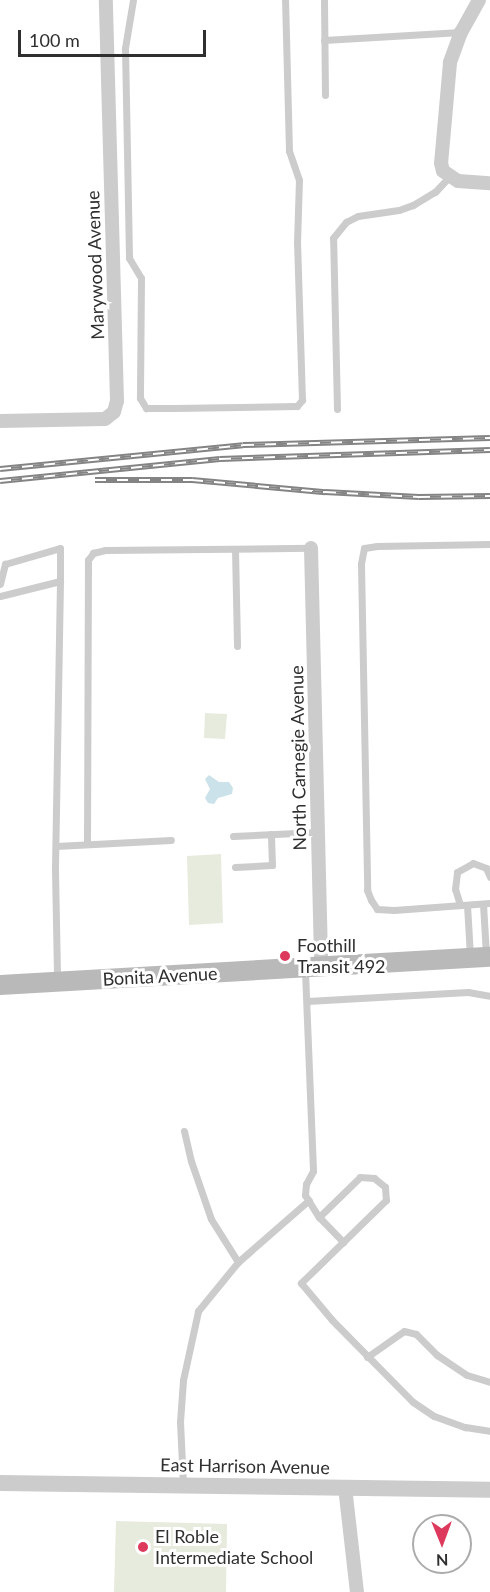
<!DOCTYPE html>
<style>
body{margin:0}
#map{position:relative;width:490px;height:1592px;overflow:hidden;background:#fff;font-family:Lato,sans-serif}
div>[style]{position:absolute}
.green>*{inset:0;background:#e7ebdd}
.water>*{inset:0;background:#cbe2ea}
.service>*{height:7px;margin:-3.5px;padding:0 3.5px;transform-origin:3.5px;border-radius:3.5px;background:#ccc}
.minor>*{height:14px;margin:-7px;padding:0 7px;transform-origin:7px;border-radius:7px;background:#ccc}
.tertiary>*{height:16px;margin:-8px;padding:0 8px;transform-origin:8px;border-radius:8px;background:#ccc}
.secondary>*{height:20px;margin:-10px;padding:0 10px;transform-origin:10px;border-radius:10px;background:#b9b9b9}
.rail>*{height:6px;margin-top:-3px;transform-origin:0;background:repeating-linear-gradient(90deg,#fff 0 11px,#848484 0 22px);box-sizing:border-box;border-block:2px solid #848484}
.dots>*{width:16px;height:16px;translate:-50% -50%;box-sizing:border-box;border:3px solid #fff;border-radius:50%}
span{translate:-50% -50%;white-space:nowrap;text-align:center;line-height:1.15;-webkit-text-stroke:6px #fff;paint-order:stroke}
.street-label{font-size:18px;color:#2f2f2f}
.poi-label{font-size:18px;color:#2f2f2f}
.left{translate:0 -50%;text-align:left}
.north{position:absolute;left:412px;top:1514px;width:60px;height:60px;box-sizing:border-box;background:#fff;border:2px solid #acacac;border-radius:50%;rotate:179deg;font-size:16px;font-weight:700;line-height:24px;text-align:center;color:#2f2f2f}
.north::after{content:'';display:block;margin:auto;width:21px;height:27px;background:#dd395c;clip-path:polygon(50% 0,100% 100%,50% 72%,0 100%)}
.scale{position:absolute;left:18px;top:30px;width:188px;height:27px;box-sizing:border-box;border:3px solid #2f2f2f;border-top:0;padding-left:8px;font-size:18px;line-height:21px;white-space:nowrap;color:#2f2f2f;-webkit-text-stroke:4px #fff;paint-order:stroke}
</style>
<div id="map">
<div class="green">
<div style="clip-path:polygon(205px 713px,227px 714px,225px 739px,204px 738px)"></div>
<div style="clip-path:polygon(221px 854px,223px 923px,189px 925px,187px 856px)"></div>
<div style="clip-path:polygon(116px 1521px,227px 1524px,226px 1592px,114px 1592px)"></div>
</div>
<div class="water">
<div style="clip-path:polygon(209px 775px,219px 782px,229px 782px,233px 788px,232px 794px,218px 798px,214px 804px,208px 803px,205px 798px,210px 789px,205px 779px)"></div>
</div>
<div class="service">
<div style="left:133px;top:0;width:49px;rotate:99.5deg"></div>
<div style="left:125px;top:48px;width:210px;rotate:88.9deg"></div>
<div style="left:129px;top:258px;width:23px;rotate:59deg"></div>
<div style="left:141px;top:278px;width:120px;rotate:90.5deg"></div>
<div style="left:140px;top:398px;width:12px;rotate:59deg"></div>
<div style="left:146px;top:408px;width:28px"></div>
<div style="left:174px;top:408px;width:123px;rotate:-0.9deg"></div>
<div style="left:297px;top:406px;width:8px;rotate:-50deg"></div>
<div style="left:302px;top:400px;width:157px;rotate:-91.8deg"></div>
<div style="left:297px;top:243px;width:63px;rotate:-88.2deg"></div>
<div style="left:299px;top:180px;width:31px;rotate:-109deg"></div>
<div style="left:289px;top:151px;width:151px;rotate:-91.5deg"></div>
<div style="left:324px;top:0;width:95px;rotate:89.4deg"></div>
<div style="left:324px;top:40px;width:137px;rotate:-3.3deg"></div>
<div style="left:337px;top:409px;width:171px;rotate:-91.3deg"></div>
<div style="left:333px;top:238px;width:21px;rotate:-51deg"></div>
<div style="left:346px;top:222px;width:13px;rotate:-27deg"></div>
<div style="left:358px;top:216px;width:41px;rotate:-8.3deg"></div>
<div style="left:399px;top:210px;width:15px;rotate:-20deg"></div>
<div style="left:413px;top:205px;width:26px;rotate:-31deg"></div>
<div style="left:435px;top:192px;width:21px;rotate:-47deg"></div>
<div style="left:490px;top:544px;width:113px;rotate:179deg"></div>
<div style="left:377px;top:546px;width:13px;rotate:171deg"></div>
<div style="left:364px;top:548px;width:16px;rotate:101deg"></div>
<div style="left:361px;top:564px;width:326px;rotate:88.9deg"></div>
<div style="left:367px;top:890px;width:11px;rotate:68deg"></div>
<div style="left:371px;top:900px;width:11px;rotate:56deg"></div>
<div style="left:377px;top:909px;width:17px;rotate:3deg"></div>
<div style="left:394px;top:910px;width:96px;rotate:-4.2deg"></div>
<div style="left:235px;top:549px;width:97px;rotate:88.8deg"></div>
<div style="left:0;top:584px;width:21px;rotate:-76deg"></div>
<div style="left:5px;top:564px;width:57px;rotate:-16.2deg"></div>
<div style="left:60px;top:548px;width:33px;rotate:90deg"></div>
<div style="left:0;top:596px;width:62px;rotate:-14deg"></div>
<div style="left:60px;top:581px;width:289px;rotate:91deg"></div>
<div style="left:55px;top:870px;width:109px;rotate:88.9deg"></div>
<div style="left:233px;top:836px;width:85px;rotate:-2.7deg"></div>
<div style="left:87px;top:844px;width:284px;rotate:-89.8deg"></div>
<div style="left:88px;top:560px;width:9px;rotate:-54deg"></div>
<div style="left:93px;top:553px;width:12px;rotate:-14deg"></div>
<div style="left:105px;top:550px;width:206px;rotate:-0.6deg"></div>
<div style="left:56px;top:846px;width:115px;rotate:-3deg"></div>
<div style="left:235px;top:867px;width:37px;rotate:-3deg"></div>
<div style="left:272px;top:865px;width:31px;rotate:-92deg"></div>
<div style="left:483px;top:904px;width:50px;rotate:86.6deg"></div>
<div style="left:460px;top:905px;width:17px;rotate:-107deg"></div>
<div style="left:455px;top:889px;width:17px;rotate:-83deg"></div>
<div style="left:457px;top:872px;width:18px;rotate:-29deg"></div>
<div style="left:473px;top:863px;width:14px;rotate:21deg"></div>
<div style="left:486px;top:868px;width:10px;rotate:66deg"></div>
<div style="left:467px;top:905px;width:51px;rotate:86.6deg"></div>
<div style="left:305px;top:971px;width:200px;rotate:87.7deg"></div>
<div style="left:313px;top:1171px;width:15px;rotate:118deg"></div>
<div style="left:306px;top:1184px;width:11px;rotate:95deg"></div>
<div style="left:305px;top:1195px;width:26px;rotate:58deg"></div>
<div style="left:319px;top:1217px;width:35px;rotate:46deg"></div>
<div style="left:307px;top:1001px;width:161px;rotate:-3.2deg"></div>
<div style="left:468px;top:992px;width:22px;rotate:10deg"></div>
<div style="left:184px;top:1131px;width:31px;rotate:77deg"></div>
<div style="left:191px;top:1161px;width:61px;rotate:71deg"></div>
<div style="left:211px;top:1219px;width:51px;rotate:57.9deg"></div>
<div style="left:319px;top:1217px;width:57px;rotate:-44.3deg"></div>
<div style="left:360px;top:1177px;width:14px;rotate:4deg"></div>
<div style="left:374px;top:1178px;width:14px;rotate:39deg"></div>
<div style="left:385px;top:1187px;width:13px;rotate:86deg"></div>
<div style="left:386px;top:1200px;width:119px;rotate:135.7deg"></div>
<div style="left:301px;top:1283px;width:48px;rotate:50deg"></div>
<div style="left:332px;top:1320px;width:115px;rotate:45.4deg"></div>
<div style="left:413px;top:1402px;width:25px;rotate:34deg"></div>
<div style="left:434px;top:1416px;width:33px;rotate:20deg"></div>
<div style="left:465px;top:1427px;width:25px;rotate:9deg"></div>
<div style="left:367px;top:1357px;width:45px;rotate:-35.1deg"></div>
<div style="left:404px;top:1331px;width:12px;rotate:14deg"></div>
<div style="left:416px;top:1334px;width:30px;rotate:45deg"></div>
<div style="left:437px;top:1355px;width:36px;rotate:34deg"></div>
<div style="left:467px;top:1375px;width:24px;rotate:17deg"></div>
<div style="left:183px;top:1485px;width:63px;rotate:-92.7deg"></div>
<div style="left:180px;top:1422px;width:42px;rotate:-85.9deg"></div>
<div style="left:183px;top:1380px;width:71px;rotate:-77.7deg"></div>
<div style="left:198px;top:1311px;width:63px;rotate:-50.8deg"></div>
<div style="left:238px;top:1262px;width:94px;rotate:-41.1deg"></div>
</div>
<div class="minor">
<div style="left:479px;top:0;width:37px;rotate:119deg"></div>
<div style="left:461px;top:32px;width:33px;rotate:110deg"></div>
<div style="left:450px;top:63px;width:100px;rotate:95.1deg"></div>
<div style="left:441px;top:163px;width:8px;rotate:76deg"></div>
<div style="left:443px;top:171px;width:18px;rotate:34deg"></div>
<div style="left:458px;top:181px;width:32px;rotate:4deg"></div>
<div style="left:0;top:421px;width:105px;rotate:-1.1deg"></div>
<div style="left:105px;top:419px;width:11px;rotate:-38deg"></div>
<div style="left:114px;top:412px;width:11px;rotate:-75deg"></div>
<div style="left:117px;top:401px;width:401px;rotate:-91.6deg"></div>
<div style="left:311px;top:548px;width:419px;rotate:88.6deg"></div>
<div style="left:345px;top:1487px;width:106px;rotate:83.5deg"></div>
</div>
<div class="tertiary">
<div style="left:0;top:1483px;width:490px;rotate:0.8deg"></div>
</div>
<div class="secondary">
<div style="left:0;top:985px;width:491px;rotate:-3.3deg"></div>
</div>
<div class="rail">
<div style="left:0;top:469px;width:244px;rotate:-5.6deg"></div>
<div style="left:243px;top:445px;width:247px;rotate:-1.6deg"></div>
<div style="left:95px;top:480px;width:97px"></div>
<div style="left:192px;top:480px;width:134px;rotate:5.2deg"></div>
<div style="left:325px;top:492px;width:94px;rotate:3deg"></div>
<div style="left:419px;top:497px;width:71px;rotate:-0.8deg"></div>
<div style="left:0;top:481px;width:221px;rotate:-5.7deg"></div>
<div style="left:220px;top:459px;width:270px;rotate:-1.9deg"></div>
</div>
<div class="dots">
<div style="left:285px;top:956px;background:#dd395c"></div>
<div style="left:143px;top:1547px;background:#dd395c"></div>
</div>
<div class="street-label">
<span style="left:95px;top:265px;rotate:-92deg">Marywood Avenue</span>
<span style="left:298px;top:758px;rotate:-91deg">North Carnegie Avenue</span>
<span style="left:160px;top:976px;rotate:-3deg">Bonita Avenue</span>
<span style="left:245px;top:1466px;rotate:1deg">East Harrison Avenue</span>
</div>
<div class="poi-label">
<span class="left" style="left:297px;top:956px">Foothill<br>Transit 492</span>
<span class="left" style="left:155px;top:1547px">El Roble<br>Intermediate School</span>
</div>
<div class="north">N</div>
<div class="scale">100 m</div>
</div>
